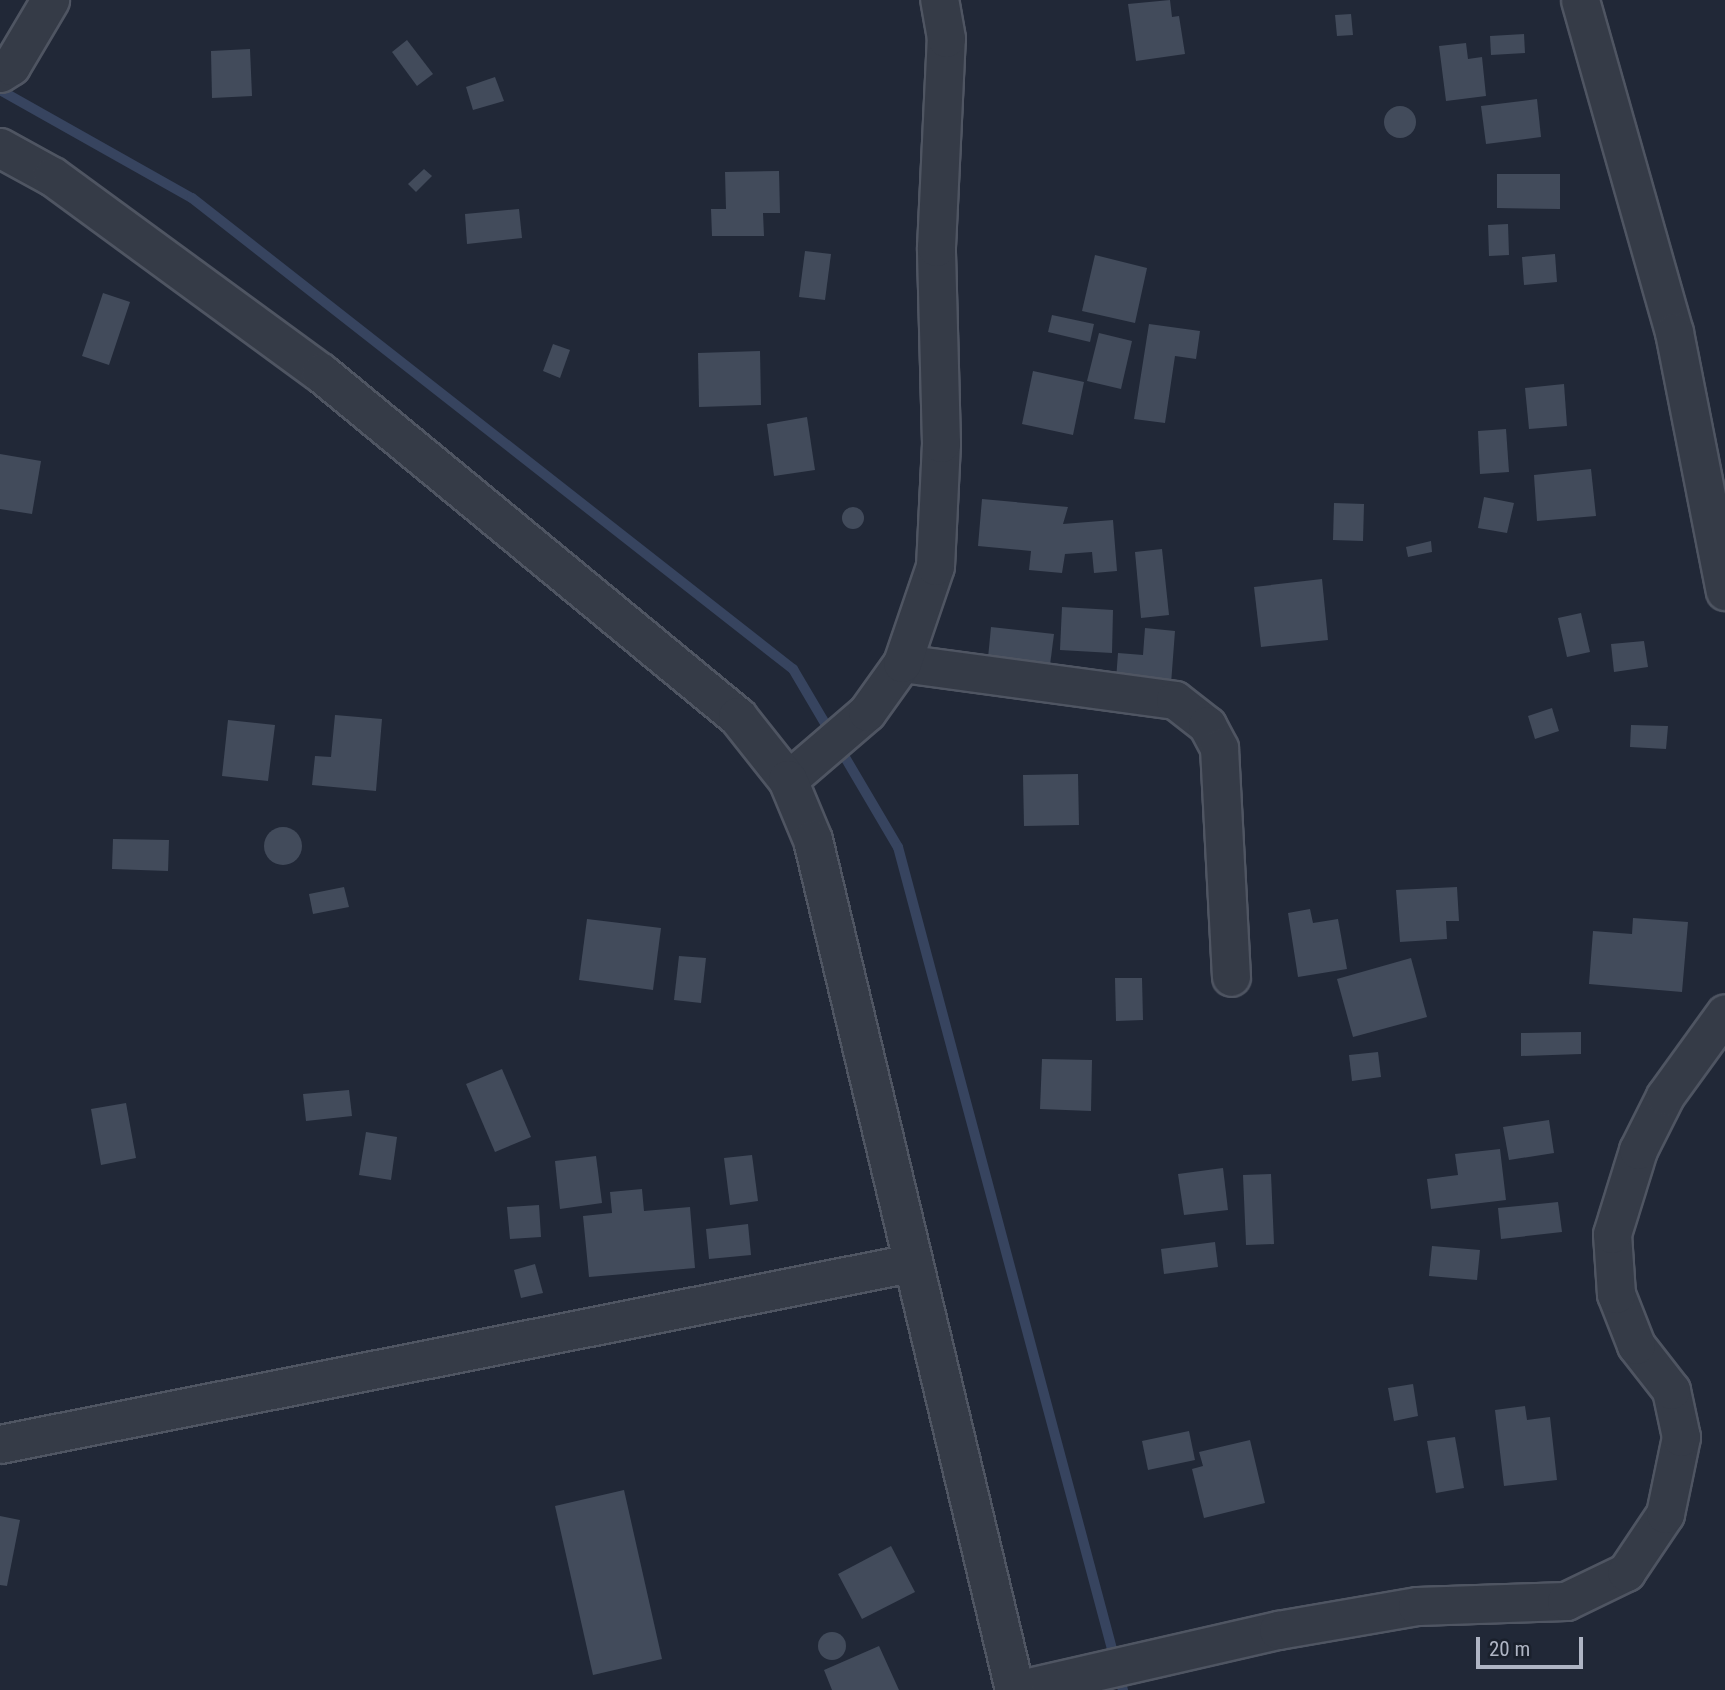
<!DOCTYPE html>
<style>
body{margin:0}
#map{position:relative;width:1725px;height:1690px;overflow:hidden;background:#212837;font-family:"Roboto Condensed",sans-serif}
div>[style]{position:absolute}
.stream>*{height:10px;margin:-5px;padding:0 5px;transform-origin:5px;border-radius:5px;background:#37445f}
.building>*{inset:0;background:#424b5b}
.round{border-radius:50%}
.roads{filter:drop-shadow(2px 0 #4f5562) drop-shadow(-2px 0 #4f5562) drop-shadow(0 2px #4f5562) drop-shadow(0 -2px #4f5562)}
.minor>*{height:37px;margin:-18.5px;padding:0 18.5px;transform-origin:18.5px;border-radius:18.5px;background:#353b47}
.tertiary>*{height:38px;margin:-19px;padding:0 19px;transform-origin:19px;border-radius:19px;background:#353b47}
span{translate:-50% -50%;white-space:nowrap;text-align:center;line-height:1.15;-webkit-text-stroke:6px #1a202c;paint-order:stroke}
.scale{position:absolute;left:1476px;top:1637px;width:107px;height:32px;box-sizing:border-box;border:4px solid #afb5c4;border-top:0;padding-left:9px;font-size:21px;line-height:24px;white-space:nowrap;color:#afb5c4;-webkit-text-stroke:5px #1a202c;paint-order:stroke}
</style>
<div id="map">
<div class="stream">
<div style="left:0;top:90px;width:220px;rotate:29.4deg"></div>
<div style="left:192px;top:198px;width:764px;rotate:38.09deg"></div>
<div style="left:793px;top:669px;width:207px;rotate:59.5deg"></div>
<div style="left:898px;top:847px;width:873px;rotate:75.06deg"></div>
</div>
<div class="building">
<div style="clip-path:polygon(1170px 0,1172px 17px,1179px 16px,1185px 54px,1136px 61px,1128px 4px)"></div>
<div style="clip-path:polygon(1351px 14px,1353px 35px,1337px 36px,1335px 15px)"></div>
<div style="clip-path:polygon(1524px 34px,1525px 53px,1491px 55px,1490px 36px)"></div>
<div style="clip-path:polygon(407px 40px,433px 74px,417px 86px,392px 52px)"></div>
<div style="clip-path:polygon(1466px 43px,1468px 59px,1482px 57px,1486px 96px,1446px 101px,1439px 46px)"></div>
<div style="clip-path:polygon(250px 49px,252px 96px,212px 98px,211px 51px)"></div>
<div style="clip-path:polygon(495px 77px,504px 101px,473px 110px,466px 87px)"></div>
<div style="clip-path:polygon(1537px 99px,1541px 137px,1486px 144px,1481px 106px)"></div>
<div class="round" style="left:1384px;top:106px;width:32px;height:32px"></div>
<div style="clip-path:polygon(424px 169px,432px 176px,416px 192px,408px 184px)"></div>
<div style="clip-path:polygon(779px 171px,780px 213px,763px 213px,764px 236px,712px 236px,711px 209px,726px 209px,725px 172px)"></div>
<div style="clip-path:polygon(1497px 174px,1560px 174px,1560px 209px,1497px 208px)"></div>
<div style="clip-path:polygon(519px 209px,522px 238px,467px 244px,465px 214px)"></div>
<div style="clip-path:polygon(1508px 224px,1509px 255px,1489px 256px,1488px 225px)"></div>
<div style="clip-path:polygon(805px 251px,831px 254px,825px 300px,799px 297px)"></div>
<div style="clip-path:polygon(1555px 254px,1557px 282px,1524px 285px,1522px 257px)"></div>
<div style="clip-path:polygon(1095px 255px,1147px 268px,1135px 323px,1082px 311px)"></div>
<div style="clip-path:polygon(103px 293px,130px 302px,109px 365px,82px 356px)"></div>
<div style="clip-path:polygon(1052px 315px,1094px 324px,1090px 342px,1048px 332px)"></div>
<div style="clip-path:polygon(1149px 324px,1200px 331px,1196px 359px,1175px 356px,1165px 423px,1134px 419px)"></div>
<div style="clip-path:polygon(1099px 333px,1132px 341px,1121px 389px,1087px 381px)"></div>
<div style="clip-path:polygon(553px 344px,570px 350px,560px 378px,543px 371px)"></div>
<div style="clip-path:polygon(760px 351px,761px 405px,699px 407px,698px 353px)"></div>
<div style="clip-path:polygon(1033px 371px,1084px 382px,1073px 435px,1022px 424px)"></div>
<div style="clip-path:polygon(1564px 384px,1567px 426px,1529px 429px,1525px 388px)"></div>
<div style="clip-path:polygon(807px 417px,815px 470px,774px 476px,767px 424px)"></div>
<div style="clip-path:polygon(1506px 429px,1509px 472px,1480px 474px,1478px 431px)"></div>
<div style="clip-path:polygon(0 454px,41px 461px,32px 514px,0 509px)"></div>
<div style="clip-path:polygon(1591px 469px,1596px 516px,1537px 521px,1534px 475px)"></div>
<div style="clip-path:polygon(1484px 497px,1514px 503px,1507px 533px,1478px 528px)"></div>
<div style="clip-path:polygon(982px 499px,1068px 507px,1063px 524px,1113px 520px,1117px 571px,1094px 573px,1092px 552px,1065px 554px,1062px 573px,1029px 570px,1031px 551px,978px 546px)"></div>
<div style="clip-path:polygon(1334px 503px,1364px 504px,1363px 541px,1333px 540px)"></div>
<div class="round" style="left:842px;top:507px;width:22px;height:22px"></div>
<div style="clip-path:polygon(1431px 541px,1432px 552px,1408px 557px,1406px 547px)"></div>
<div style="clip-path:polygon(1162px 549px,1169px 615px,1141px 618px,1135px 552px)"></div>
<div style="clip-path:polygon(1322px 579px,1328px 640px,1261px 647px,1254px 587px)"></div>
<div style="clip-path:polygon(1062px 607px,1113px 610px,1112px 653px,1060px 650px)"></div>
<div style="clip-path:polygon(1581px 613px,1590px 652px,1567px 657px,1558px 618px)"></div>
<div style="clip-path:polygon(991px 627px,1054px 634px,1050px 665px,988px 658px)"></div>
<div style="clip-path:polygon(1145px 628px,1175px 631px,1171px 684px,1116px 680px,1118px 653px,1143px 655px)"></div>
<div style="clip-path:polygon(1644px 641px,1648px 667px,1614px 672px,1611px 644px)"></div>
<div style="clip-path:polygon(1552px 708px,1559px 731px,1535px 739px,1528px 716px)"></div>
<div style="clip-path:polygon(335px 715px,382px 719px,376px 791px,312px 785px,315px 756px,331px 757px)"></div>
<div style="clip-path:polygon(228px 720px,275px 725px,268px 781px,222px 776px)"></div>
<div style="clip-path:polygon(1631px 725px,1668px 726px,1666px 749px,1630px 747px)"></div>
<div style="clip-path:polygon(1078px 774px,1079px 825px,1024px 826px,1023px 775px)"></div>
<div class="round" style="left:264px;top:827px;width:38px;height:38px"></div>
<div style="clip-path:polygon(113px 839px,169px 840px,168px 871px,112px 869px)"></div>
<div style="clip-path:polygon(344px 887px,349px 907px,313px 914px,309px 894px)"></div>
<div style="clip-path:polygon(1457px 887px,1459px 921px,1446px 921px,1447px 939px,1400px 942px,1396px 890px)"></div>
<div style="clip-path:polygon(1310px 909px,1313px 923px,1338px 919px,1347px 969px,1298px 977px,1288px 913px)"></div>
<div style="clip-path:polygon(1633px 918px,1688px 922px,1682px 992px,1589px 984px,1593px 931px,1632px 934px)"></div>
<div style="clip-path:polygon(587px 919px,661px 928px,653px 990px,579px 980px)"></div>
<div style="clip-path:polygon(679px 956px,706px 958px,701px 1003px,674px 1000px)"></div>
<div style="clip-path:polygon(1411px 958px,1427px 1017px,1353px 1037px,1337px 979px)"></div>
<div style="clip-path:polygon(1115px 978px,1142px 978px,1143px 1020px,1116px 1021px)"></div>
<div style="clip-path:polygon(1581px 1032px,1581px 1054px,1521px 1056px,1521px 1033px)"></div>
<div style="clip-path:polygon(1378px 1052px,1381px 1077px,1352px 1081px,1349px 1055px)"></div>
<div style="clip-path:polygon(1042px 1059px,1092px 1060px,1091px 1111px,1040px 1109px)"></div>
<div style="clip-path:polygon(502px 1069px,531px 1137px,495px 1152px,466px 1084px)"></div>
<div style="clip-path:polygon(349px 1090px,352px 1116px,306px 1121px,303px 1094px)"></div>
<div style="clip-path:polygon(126px 1103px,136px 1158px,101px 1165px,91px 1109px)"></div>
<div style="clip-path:polygon(1549px 1120px,1554px 1153px,1509px 1160px,1503px 1127px)"></div>
<div style="clip-path:polygon(366px 1132px,397px 1137px,391px 1180px,359px 1175px)"></div>
<div style="clip-path:polygon(1500px 1149px,1506px 1200px,1431px 1209px,1427px 1179px,1458px 1175px,1455px 1154px)"></div>
<div style="clip-path:polygon(752px 1155px,758px 1201px,730px 1205px,724px 1158px)"></div>
<div style="clip-path:polygon(596px 1156px,602px 1203px,560px 1209px,555px 1161px)"></div>
<div style="clip-path:polygon(1223px 1168px,1228px 1210px,1184px 1215px,1178px 1174px)"></div>
<div style="clip-path:polygon(1271px 1174px,1274px 1244px,1246px 1245px,1243px 1175px)"></div>
<div style="clip-path:polygon(642px 1189px,644px 1211px,690px 1207px,695px 1268px,589px 1277px,583px 1216px,612px 1213px,610px 1192px)"></div>
<div style="clip-path:polygon(1558px 1202px,1562px 1232px,1501px 1239px,1498px 1208px)"></div>
<div style="clip-path:polygon(539px 1205px,541px 1237px,510px 1239px,507px 1207px)"></div>
<div style="clip-path:polygon(748px 1224px,751px 1255px,709px 1259px,706px 1229px)"></div>
<div style="clip-path:polygon(1215px 1242px,1218px 1267px,1164px 1274px,1161px 1249px)"></div>
<div style="clip-path:polygon(1432px 1246px,1480px 1250px,1477px 1280px,1429px 1276px)"></div>
<div style="clip-path:polygon(535px 1264px,543px 1293px,521px 1298px,514px 1270px)"></div>
<div style="clip-path:polygon(1413px 1384px,1418px 1416px,1394px 1421px,1388px 1388px)"></div>
<div style="clip-path:polygon(1525px 1406px,1527px 1420px,1550px 1417px,1557px 1480px,1504px 1486px,1495px 1410px)"></div>
<div style="clip-path:polygon(1189px 1431px,1195px 1460px,1148px 1470px,1142px 1441px)"></div>
<div style="clip-path:polygon(1455px 1437px,1464px 1488px,1436px 1493px,1427px 1441px)"></div>
<div style="clip-path:polygon(1250px 1440px,1265px 1503px,1204px 1518px,1192px 1469px,1203px 1466px,1199px 1452px)"></div>
<div style="clip-path:polygon(624px 1490px,662px 1659px,593px 1675px,555px 1506px)"></div>
<div style="clip-path:polygon(0 1516px,20px 1520px,7px 1586px,0 1585px)"></div>
<div style="clip-path:polygon(891px 1546px,915px 1592px,862px 1619px,838px 1574px)"></div>
<div class="round" style="left:818px;top:1632px;width:28px;height:28px"></div>
<div style="clip-path:polygon(879px 1646px,899px 1690px,832px 1690px,824px 1670px)"></div>
</div>
<div class="roads">
<div class="minor">
<div style="left:1580px;top:0;width:345px;rotate:74.2deg"></div>
<div style="left:1674px;top:332px;width:264px;rotate:78.9deg"></div>
<div style="left:0;top:73px;width:13px;rotate:-32deg"></div>
<div style="left:11px;top:66px;width:77px;rotate:-59.4deg"></div>
<div style="left:902px;top:663px;width:275px;rotate:7.7deg"></div>
<div style="left:1175px;top:700px;width:41px;rotate:38deg"></div>
<div style="left:1207px;top:725px;width:26px;rotate:62deg"></div>
<div style="left:1219px;top:748px;width:229px;rotate:87deg"></div>
<div style="left:788px;top:780px;width:104px;rotate:-40.7deg"></div>
<div style="left:867px;top:712px;width:60px;rotate:-54.5deg"></div>
<div style="left:902px;top:663px;width:102px;rotate:-71.2deg"></div>
<div style="left:935px;top:566px;width:123px;rotate:-87.2deg"></div>
<div style="left:941px;top:443px;width:196px;rotate:-91.5deg"></div>
<div style="left:936px;top:247px;width:209px;rotate:-87.3deg"></div>
<div style="left:946px;top:38px;width:39px;rotate:-100deg"></div>
<div style="left:0;top:1444px;width:929px;rotate:-11.24deg"></div>
<div style="left:1016px;top:1690px;width:269px;rotate:-12.9deg"></div>
<div style="left:1278px;top:1630px;width:141px;rotate:-9.8deg"></div>
<div style="left:1417px;top:1606px;width:149px;rotate:-1.9deg"></div>
<div style="left:1566px;top:1601px;width:67px;rotate:-25.8deg"></div>
<div style="left:1626px;top:1572px;width:70px;rotate:-56.1deg"></div>
<div style="left:1665px;top:1514px;width:79px;rotate:-78.3deg"></div>
<div style="left:1681px;top:1437px;width:48px;rotate:-102deg"></div>
<div style="left:1671px;top:1390px;width:57px;rotate:-127.9deg"></div>
<div style="left:1636px;top:1345px;width:55px;rotate:-111.4deg"></div>
<div style="left:1616px;top:1294px;width:60px;rotate:-93.8deg"></div>
<div style="left:1612px;top:1234px;width:88px;rotate:-72.8deg"></div>
<div style="left:1638px;top:1150px;width:60px;rotate:-63.4deg"></div>
<div style="left:1665px;top:1096px;width:102px;rotate:-54.1deg"></div>
</div>
<div class="tertiary">
<div style="left:0;top:148px;width:60px;rotate:28.7deg"></div>
<div style="left:53px;top:177px;width:332px;rotate:36.2deg"></div>
<div style="left:321px;top:373px;width:541px;rotate:39.52deg"></div>
<div style="left:738px;top:717px;width:80px;rotate:51.6deg"></div>
<div style="left:788px;top:780px;width:65px;rotate:67.4deg"></div>
<div style="left:813px;top:840px;width:874px;rotate:76.63deg"></div>
</div>
</div>
<div class="scale">20 m</div>
</div>
